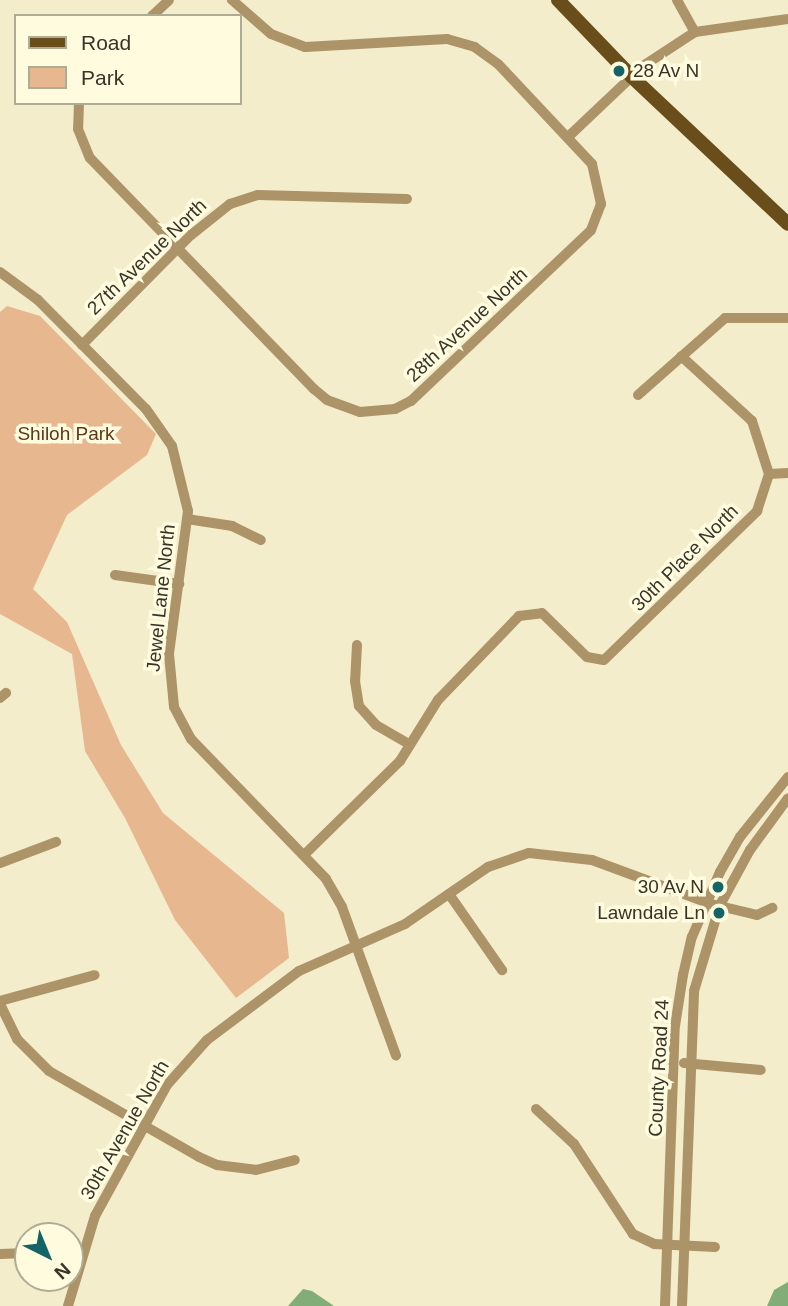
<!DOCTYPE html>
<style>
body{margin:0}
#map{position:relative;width:788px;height:1306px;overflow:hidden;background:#f3edcb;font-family:Arial,sans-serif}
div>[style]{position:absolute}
.green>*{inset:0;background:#e7b790}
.water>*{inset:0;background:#83ad78}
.minor>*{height:10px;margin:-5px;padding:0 5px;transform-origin:5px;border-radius:5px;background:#ad9368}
.major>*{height:14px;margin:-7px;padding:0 7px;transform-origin:7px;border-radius:7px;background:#694e1c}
.dots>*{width:19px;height:19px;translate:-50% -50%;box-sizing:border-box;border:4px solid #fffbdf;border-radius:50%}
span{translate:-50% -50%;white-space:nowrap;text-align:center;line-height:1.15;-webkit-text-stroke:7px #fffbdf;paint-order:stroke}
.poi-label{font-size:19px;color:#373527}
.left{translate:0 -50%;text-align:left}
.right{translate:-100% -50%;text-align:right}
.street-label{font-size:19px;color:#373527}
.park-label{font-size:19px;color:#5e3918}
.legend{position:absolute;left:14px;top:14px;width:228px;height:91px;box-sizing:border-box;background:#fffbdf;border:2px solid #afac95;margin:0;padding:9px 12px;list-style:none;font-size:21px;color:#373527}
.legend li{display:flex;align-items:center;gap:14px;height:35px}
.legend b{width:35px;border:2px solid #afac95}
.north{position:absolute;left:14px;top:1222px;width:70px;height:70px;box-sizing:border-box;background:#fffbdf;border:2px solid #afac95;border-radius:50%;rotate:137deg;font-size:19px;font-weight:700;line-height:28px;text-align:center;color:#373527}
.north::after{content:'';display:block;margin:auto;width:24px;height:32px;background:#146467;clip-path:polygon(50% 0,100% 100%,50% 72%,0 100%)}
</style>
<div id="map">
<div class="green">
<div style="clip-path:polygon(7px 306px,40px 316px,156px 434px,147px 455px,67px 515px,33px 589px,67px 622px,121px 745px,163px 813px,284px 913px,289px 958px,236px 998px,175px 920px,125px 818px,85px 751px,72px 654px,0 614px,0 312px)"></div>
</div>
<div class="water">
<div style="clip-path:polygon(788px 1282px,788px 1306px,767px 1306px,774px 1290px)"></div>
<div style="clip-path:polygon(303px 1289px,312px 1291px,334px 1306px,288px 1306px)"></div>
</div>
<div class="minor">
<div style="left:677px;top:0;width:37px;rotate:61deg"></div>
<div style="left:152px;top:16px;width:23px;rotate:-43deg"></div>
<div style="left:79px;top:103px;width:26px;rotate:92deg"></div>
<div style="left:78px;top:129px;width:31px;rotate:68deg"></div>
<div style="left:90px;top:158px;width:322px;rotate:45.9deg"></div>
<div style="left:314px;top:389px;width:17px;rotate:40deg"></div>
<div style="left:327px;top:400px;width:35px;rotate:20deg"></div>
<div style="left:360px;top:412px;width:35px;rotate:-5deg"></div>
<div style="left:395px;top:409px;width:18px;rotate:-27deg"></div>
<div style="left:411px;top:401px;width:248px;rotate:-43.5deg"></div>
<div style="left:591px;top:230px;width:28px;rotate:-69deg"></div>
<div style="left:601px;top:204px;width:41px;rotate:-102.7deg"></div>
<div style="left:592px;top:164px;width:137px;rotate:-133.2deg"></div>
<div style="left:498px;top:64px;width:29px;rotate:-144deg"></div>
<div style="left:475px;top:47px;width:29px;rotate:-164deg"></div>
<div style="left:447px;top:39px;width:142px;rotate:176.8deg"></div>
<div style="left:305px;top:47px;width:36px;rotate:-159deg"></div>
<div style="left:271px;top:34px;width:52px;rotate:-138.9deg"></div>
<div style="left:568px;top:137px;width:103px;rotate:-43.4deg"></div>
<div style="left:643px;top:66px;width:62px;rotate:-33.2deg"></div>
<div style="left:695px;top:32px;width:94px;rotate:-8deg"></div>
<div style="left:0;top:272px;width:47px;rotate:36.4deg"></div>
<div style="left:38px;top:300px;width:153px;rotate:45.3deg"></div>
<div style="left:146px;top:409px;width:45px;rotate:54.9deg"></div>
<div style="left:172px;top:446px;width:67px;rotate:76.2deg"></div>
<div style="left:188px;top:511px;width:144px;rotate:97.6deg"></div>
<div style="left:169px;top:654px;width:53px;rotate:84.6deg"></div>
<div style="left:174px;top:707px;width:36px;rotate:62deg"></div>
<div style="left:191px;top:739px;width:194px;rotate:46deg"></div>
<div style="left:326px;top:879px;width:32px;rotate:60deg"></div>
<div style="left:342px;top:907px;width:158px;rotate:70deg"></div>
<div style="left:82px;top:345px;width:155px;rotate:-45.3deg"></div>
<div style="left:191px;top:235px;width:50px;rotate:-38.5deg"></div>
<div style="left:230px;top:204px;width:29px;rotate:-18deg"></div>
<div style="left:258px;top:195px;width:149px;rotate:1.5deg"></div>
<div style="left:638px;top:395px;width:116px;rotate:-41.5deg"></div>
<div style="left:725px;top:318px;width:63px"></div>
<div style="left:769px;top:474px;width:19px;rotate:-3deg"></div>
<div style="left:187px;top:519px;width:46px;rotate:8.8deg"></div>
<div style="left:232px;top:526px;width:32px;rotate:26deg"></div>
<div style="left:115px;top:575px;width:65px;rotate:8deg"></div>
<div style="left:357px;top:645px;width:36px;rotate:93deg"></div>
<div style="left:355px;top:681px;width:25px;rotate:81deg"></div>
<div style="left:359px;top:706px;width:25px;rotate:48deg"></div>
<div style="left:376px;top:725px;width:39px;rotate:30deg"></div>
<div style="left:0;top:698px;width:8px;rotate:-40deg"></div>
<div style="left:304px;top:855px;width:134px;rotate:-44.4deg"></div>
<div style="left:400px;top:761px;width:72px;rotate:-58.1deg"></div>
<div style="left:438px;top:700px;width:117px;rotate:-46deg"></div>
<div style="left:519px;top:616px;width:23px;rotate:-7deg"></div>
<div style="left:542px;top:613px;width:63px;rotate:44.4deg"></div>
<div style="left:587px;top:657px;width:17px;rotate:10deg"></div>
<div style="left:604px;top:660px;width:214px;rotate:-44.2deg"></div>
<div style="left:757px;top:511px;width:39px;rotate:-72deg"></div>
<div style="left:769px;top:474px;width:56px;rotate:-107.8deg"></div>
<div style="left:752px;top:421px;width:96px;rotate:-137.5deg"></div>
<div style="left:0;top:863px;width:60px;rotate:-20.6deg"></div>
<div style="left:449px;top:894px;width:93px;rotate:55.1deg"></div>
<div style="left:0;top:1001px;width:98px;rotate:-15.3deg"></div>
<div style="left:0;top:1004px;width:39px;rotate:64deg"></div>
<div style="left:17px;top:1039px;width:45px;rotate:45deg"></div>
<div style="left:49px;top:1071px;width:173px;rotate:29.8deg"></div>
<div style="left:199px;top:1157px;width:20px;rotate:24deg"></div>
<div style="left:217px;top:1165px;width:39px;rotate:7deg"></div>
<div style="left:256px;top:1170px;width:40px;rotate:-14.4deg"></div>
<div style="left:684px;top:1063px;width:77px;rotate:5.2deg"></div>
<div style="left:536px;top:1109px;width:52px;rotate:42.6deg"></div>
<div style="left:574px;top:1144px;width:108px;rotate:56.8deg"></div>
<div style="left:633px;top:1234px;width:23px;rotate:25deg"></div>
<div style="left:654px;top:1244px;width:61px;rotate:2.8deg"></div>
<div style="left:0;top:1254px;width:28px;rotate:-2deg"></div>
<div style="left:68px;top:1306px;width:94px;rotate:-73.3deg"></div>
<div style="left:95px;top:1216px;width:149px;rotate:-61.2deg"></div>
<div style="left:167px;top:1085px;width:60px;rotate:-48.4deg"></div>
<div style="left:207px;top:1040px;width:115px;rotate:-36.9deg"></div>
<div style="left:299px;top:971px;width:116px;rotate:-23.9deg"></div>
<div style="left:405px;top:924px;width:101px;rotate:-34.5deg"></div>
<div style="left:488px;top:867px;width:43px;rotate:-18.9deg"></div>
<div style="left:529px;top:853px;width:63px;rotate:6.3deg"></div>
<div style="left:592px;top:860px;width:127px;rotate:20.3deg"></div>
<div style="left:711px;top:904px;width:47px;rotate:13.4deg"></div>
<div style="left:757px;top:915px;width:17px;rotate:-25deg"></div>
<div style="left:665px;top:1306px;width:280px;rotate:-88deg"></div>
<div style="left:675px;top:1026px;width:52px;rotate:-81.1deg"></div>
<div style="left:683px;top:975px;width:39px;rotate:-77deg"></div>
<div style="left:692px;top:937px;width:71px;rotate:-66.7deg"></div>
<div style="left:720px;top:872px;width:40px;rotate:-60.3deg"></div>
<div style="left:740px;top:837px;width:77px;rotate:-51.3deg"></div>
<div style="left:682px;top:1306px;width:315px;rotate:-87.8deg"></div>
<div style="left:694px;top:991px;width:90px;rotate:-73.2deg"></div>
<div style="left:720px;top:905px;width:63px;rotate:-61.4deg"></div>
<div style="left:750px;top:850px;width:64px;rotate:-53.8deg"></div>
</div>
<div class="major">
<div style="left:558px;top:0;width:107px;rotate:46.1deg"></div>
<div style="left:632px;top:77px;width:214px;rotate:43.3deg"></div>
</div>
<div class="dots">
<div style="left:619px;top:71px;background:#146467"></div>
<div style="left:718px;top:887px;background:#146467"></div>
<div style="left:719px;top:913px;background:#146467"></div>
</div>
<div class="poi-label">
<span class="left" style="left:633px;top:71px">28 Av N</span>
<span class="right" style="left:704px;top:887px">30 Av N</span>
<span class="right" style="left:705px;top:913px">Lawndale Ln</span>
</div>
<div class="street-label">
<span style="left:147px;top:257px;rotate:-44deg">27th Avenue North</span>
<span style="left:467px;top:325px;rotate:-43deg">28th Avenue North</span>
<span style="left:685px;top:558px;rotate:-45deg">30th Place North</span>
<span style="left:161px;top:598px;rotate:-84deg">Jewel Lane North</span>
<span style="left:659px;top:1068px;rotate:-87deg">County Road 24</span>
<span style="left:125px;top:1130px;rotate:-60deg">30th Avenue North</span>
</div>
<div class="park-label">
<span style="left:66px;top:434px">Shiloh Park</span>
</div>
<ul class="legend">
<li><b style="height:9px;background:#694e1c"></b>Road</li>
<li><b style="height:19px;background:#e7b790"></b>Park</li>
</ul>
<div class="north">N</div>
</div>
